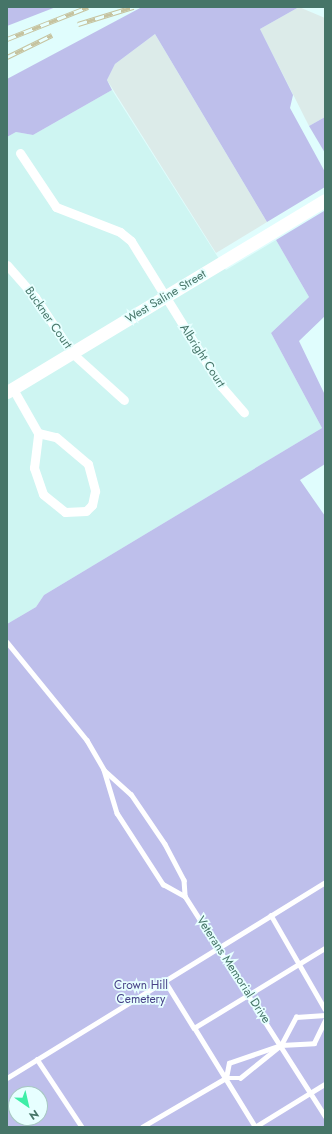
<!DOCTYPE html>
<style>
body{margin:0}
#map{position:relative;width:332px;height:1134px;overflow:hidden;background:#e0fdfd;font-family:Jost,sans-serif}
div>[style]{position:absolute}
.residential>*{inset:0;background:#cef5f2}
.industrial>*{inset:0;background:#dcebe9}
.green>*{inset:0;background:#bebfeb}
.lane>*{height:4.5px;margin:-2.25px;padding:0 2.25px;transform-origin:2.25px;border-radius:2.25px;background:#fff}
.street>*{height:9px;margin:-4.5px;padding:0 4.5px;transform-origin:4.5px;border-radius:4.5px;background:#fff}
.secondary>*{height:13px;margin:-6.5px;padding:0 6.5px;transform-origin:6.5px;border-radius:6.5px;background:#fff}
.rail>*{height:4.5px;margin-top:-2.25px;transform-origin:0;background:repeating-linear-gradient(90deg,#e7ffff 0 9px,#c6c39f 0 18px);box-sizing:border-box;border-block:1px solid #c6c39f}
span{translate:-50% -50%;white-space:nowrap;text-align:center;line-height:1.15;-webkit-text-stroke:3.5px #e7ffff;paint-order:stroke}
.street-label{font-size:12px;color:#467568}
.park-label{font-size:12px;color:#484287}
.frame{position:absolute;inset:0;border:8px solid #467568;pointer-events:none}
.north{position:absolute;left:8px;top:1086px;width:40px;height:40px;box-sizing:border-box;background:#e7ffff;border:1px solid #a7c8c3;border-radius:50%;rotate:146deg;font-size:11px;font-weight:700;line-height:16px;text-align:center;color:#467568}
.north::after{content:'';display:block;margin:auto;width:14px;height:18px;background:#3eeea7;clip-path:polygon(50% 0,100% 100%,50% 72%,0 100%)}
</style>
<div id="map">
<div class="residential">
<div style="clip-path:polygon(112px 90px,226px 270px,276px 240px,309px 297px,271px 333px,322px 428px,44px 595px,36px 607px,7px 624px,7px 137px,16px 132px,33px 135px)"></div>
</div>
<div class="industrial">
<div style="clip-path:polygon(299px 7px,325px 18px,325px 117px,309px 126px,260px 29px)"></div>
<div style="clip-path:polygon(155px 34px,267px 222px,216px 253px,107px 80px,115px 64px)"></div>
</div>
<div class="green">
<div style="clip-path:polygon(7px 7px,56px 7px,7px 26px)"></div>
<div style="clip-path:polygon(142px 7px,299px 7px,260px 29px,293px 95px,290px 108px,325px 172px,325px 187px,267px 222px,155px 34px,115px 64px,107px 80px,112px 90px,33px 135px,16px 132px,7px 137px,7px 79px)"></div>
<div style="clip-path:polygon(325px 117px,325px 153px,309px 126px)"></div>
<div style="clip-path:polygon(evenodd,324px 211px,325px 316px,299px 341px,325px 395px,325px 464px,300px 480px,325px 516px,325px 1127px,7px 1127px,7px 624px,36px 607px,44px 595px,322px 428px,271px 333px,309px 297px,276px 240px,324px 211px,16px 1094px,40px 1094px,40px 1118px,16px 1118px,16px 1094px)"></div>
</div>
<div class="lane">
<div style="left:7px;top:642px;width:127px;rotate:50.8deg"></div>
<div style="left:87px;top:740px;width:34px;rotate:60deg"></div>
<div style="left:104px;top:770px;width:45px;rotate:73.2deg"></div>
<div style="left:117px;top:813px;width:85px;rotate:57.1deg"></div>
<div style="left:163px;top:884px;width:25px;rotate:29deg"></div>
<div style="left:185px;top:896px;width:261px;rotate:57.5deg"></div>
<div style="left:104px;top:770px;width:36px;rotate:42deg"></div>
<div style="left:131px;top:794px;width:60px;rotate:55.8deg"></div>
<div style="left:165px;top:844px;width:41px;rotate:62.2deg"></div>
<div style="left:184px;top:880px;width:16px;rotate:86deg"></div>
<div style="left:271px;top:915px;width:108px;rotate:60.1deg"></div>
<div style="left:165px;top:981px;width:55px;rotate:58.3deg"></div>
<div style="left:37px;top:1059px;width:82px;rotate:56.5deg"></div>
<div style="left:7px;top:1078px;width:374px;rotate:-31.6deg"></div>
<div style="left:226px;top:1078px;width:15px;rotate:-79deg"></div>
<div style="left:229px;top:1063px;width:55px;rotate:-19.1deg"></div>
<div style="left:281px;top:1045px;width:32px;rotate:-62deg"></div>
<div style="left:296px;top:1017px;width:29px;rotate:-4deg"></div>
<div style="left:142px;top:1127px;width:97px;rotate:-30.3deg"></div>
<div style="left:226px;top:1078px;width:14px"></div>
<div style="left:240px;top:1078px;width:53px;rotate:-38.8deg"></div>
<div style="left:281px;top:1045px;width:33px;rotate:-3deg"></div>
<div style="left:314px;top:1043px;width:25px;rotate:-64deg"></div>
<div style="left:255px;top:1127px;width:116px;rotate:-121.6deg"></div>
<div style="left:194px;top:1028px;width:153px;rotate:-31.4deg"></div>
<div style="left:255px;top:1127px;width:82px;rotate:-31.6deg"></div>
</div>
<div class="street">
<div style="left:20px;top:153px;width:65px;rotate:56.3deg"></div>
<div style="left:56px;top:207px;width:69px;rotate:21.3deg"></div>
<div style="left:120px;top:232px;width:14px;rotate:39deg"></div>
<div style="left:131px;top:241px;width:171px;rotate:58.2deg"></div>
<div style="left:221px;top:386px;width:35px;rotate:49deg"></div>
<div style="left:7px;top:265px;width:43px;rotate:48.8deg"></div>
<div style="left:35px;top:297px;width:67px;rotate:56.5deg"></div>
<div style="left:72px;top:353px;width:70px;rotate:42.1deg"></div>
<div style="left:13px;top:389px;width:51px;rotate:60.4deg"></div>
<div style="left:38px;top:433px;width:18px;rotate:13deg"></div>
<div style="left:56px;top:437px;width:42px;rotate:40.2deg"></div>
<div style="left:88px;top:464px;width:28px;rotate:75deg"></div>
<div style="left:95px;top:491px;width:14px;rotate:102deg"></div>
<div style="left:92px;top:505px;width:8px;rotate:135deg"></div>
<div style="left:86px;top:511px;width:21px;rotate:177deg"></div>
<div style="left:65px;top:512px;width:28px;rotate:-141deg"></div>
<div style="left:43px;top:494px;width:28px;rotate:-109deg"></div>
<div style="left:34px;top:468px;width:35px;rotate:-83deg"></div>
</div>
<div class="secondary">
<div style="left:7px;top:392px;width:371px;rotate:-31.1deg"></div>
</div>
<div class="rail">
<div style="left:78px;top:24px;width:58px;rotate:-17.2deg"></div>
<div style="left:7px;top:39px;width:87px;rotate:-21.6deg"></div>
<div style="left:7px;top:57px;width:50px;rotate:-26.1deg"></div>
</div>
<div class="street-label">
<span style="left:166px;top:297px;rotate:-31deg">West Saline Street</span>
<span style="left:48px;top:318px;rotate:55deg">Buckner Court</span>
<span style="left:202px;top:356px;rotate:57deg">Albright Court</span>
<span style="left:233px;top:970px;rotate:57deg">Veterans Memorial Drive</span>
</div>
<div class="park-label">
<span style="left:141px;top:993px">Crown Hill<br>Cemetery</span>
</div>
<div class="frame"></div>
<div class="north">N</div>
</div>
